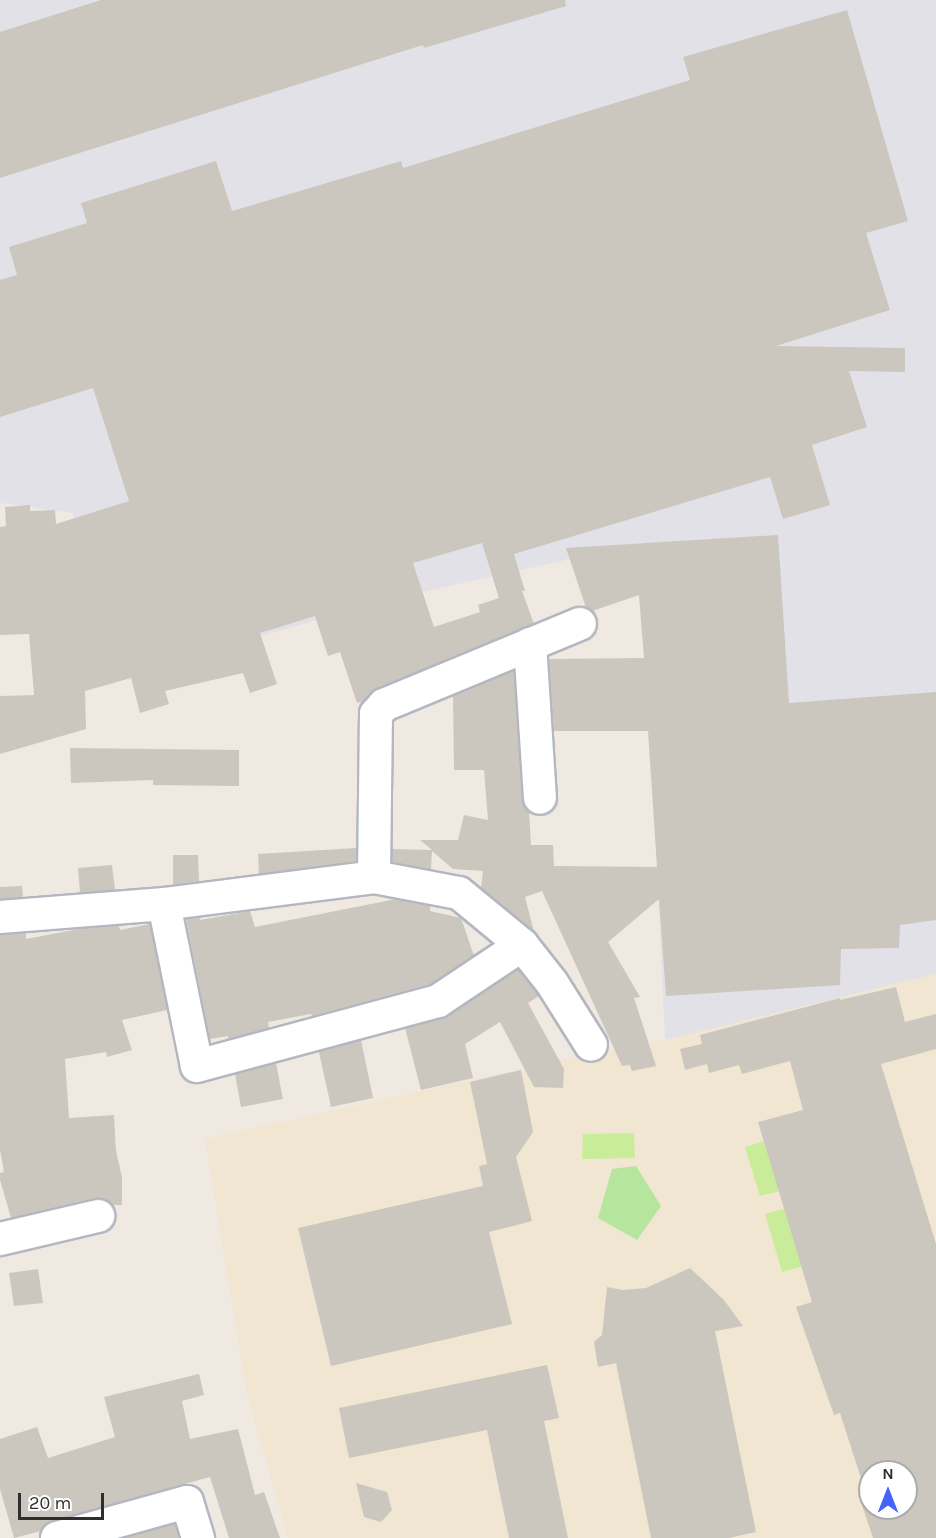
<!DOCTYPE html>
<style>
body{margin:0}
#map{position:relative;width:936px;height:1538px;overflow:hidden;background:#efe9e1;font-family:Karla,sans-serif}
div>[style]{position:absolute}
.industrial>*{inset:0;background:#e3e1e8}
.education>*{inset:0;background:#f0e6d1}
.green>*{inset:0;background:#b6e59e}
.pitch>*{inset:0;background:#c9ec9a}
.building>*{inset:0;background:#cbc7bf}
.roads{filter:drop-shadow(2px 0 #b4b7c1) drop-shadow(-2px 0 #b4b7c1) drop-shadow(0 2px #b4b7c1) drop-shadow(0 -2px #b4b7c1)}
.street>*{height:32px;margin:-16px;padding:0 16px;transform-origin:16px;border-radius:16px;background:#fff}
span{translate:-50% -50%;white-space:nowrap;text-align:center;line-height:1.15;-webkit-text-stroke:6px #fff;paint-order:stroke}
.north{position:absolute;left:858px;top:1460px;width:60px;height:60px;box-sizing:border-box;background:#fff;border:2px solid #ababab;border-radius:50%;rotate:0deg;font-size:16px;font-weight:700;line-height:24px;text-align:center;color:#2e2e2e}
.north::after{content:'';display:block;margin:auto;width:21px;height:27px;background:#4264fb;clip-path:polygon(50% 0,100% 100%,50% 72%,0 100%)}
.scale{position:absolute;left:18px;top:1493px;width:86px;height:27px;box-sizing:border-box;border:3px solid #2e2e2e;border-top:0;padding-left:8px;font-size:18px;line-height:21px;white-space:nowrap;color:#2e2e2e;-webkit-text-stroke:4px #fff;paint-order:stroke}
</style>
<div id="map">
<div class="industrial">
<div style="clip-path:polygon(0 0,936px 0,936px 974px,665px 1040px,642px 543px,382px 601px,120px 677px,72px 513px,0 503px)"></div>
</div>
<div class="education">
<div style="clip-path:polygon(evenodd,936px 974px,936px 1538px,288px 1538px,247px 1394px,205px 1139px,567px 1059px,665px 1040px,936px 974px,870px 1472px,906px 1472px,906px 1508px,870px 1508px,870px 1472px)"></div>
</div>
<div class="green">
<div style="clip-path:polygon(636px 1166px,661px 1206px,637px 1240px,598px 1218px,612px 1169px)"></div>
</div>
<div class="pitch">
<div style="clip-path:polygon(634px 1133px,635px 1158px,582px 1159px,583px 1134px)"></div>
<div style="clip-path:polygon(768px 1140px,784px 1190px,760px 1196px,745px 1147px)"></div>
<div style="clip-path:polygon(790px 1207px,807px 1265px,782px 1272px,765px 1214px)"></div>
</div>
<div class="building">
<div style="clip-path:polygon(101px 0,565px 0,566px 6px,424px 48px,423px 45px,0 178px,0 32px)"></div>
<div style="clip-path:polygon(evenodd,847px 10px,908px 221px,866px 233px,890px 310px,776px 346px,905px 348px,905px 372px,849px 371px,867px 427px,812px 445px,830px 505px,783px 519px,770px 477px,514px 554px,525px 591px,522px 591px,534px 624px,377px 688px,364px 701px,357px 703px,340px 652px,328px 656px,315px 616px,260px 633px,277px 684px,250px 693px,243px 673px,165px 691px,169px 704px,140px 713px,131px 678px,85px 691px,86px 729px,0 754px,0 696px,34px 695px,29px 634px,0 635px,0 527px,6px 526px,5px 507px,30px 505px,30px 511px,55px 510px,56px 524px,129px 501px,93px 388px,0 417px,0 280px,17px 275px,9px 247px,87px 223px,81px 203px,216px 161px,232px 211px,401px 161px,403px 168px,690px 80px,683px 57px,847px 10px,482px 543px,499px 598px,478px 605px,480px 612px,434px 627px,413px 563px,482px 543px)"></div>
<div style="clip-path:polygon(778px 535px,789px 703px,936px 692px,936px 920px,900px 925px,899px 948px,841px 949px,840px 985px,666px 996px,659px 899px,608px 942px,640px 997px,634px 998px,656px 1066px,632px 1071px,630px 1065px,622px 1066px,542px 891px,525px 897px,534px 932px,481px 888px,483px 871px,453px 869px,432px 851px,431px 870px,392px 862px,392px 849px,432px 850px,420px 840px,458px 840px,464px 815px,488px 820px,484px 770px,454px 770px,453px 696px,514px 671px,522px 799px,529px 811px,531px 845px,553px 845px,554px 866px,657px 867px,648px 731px,554px 731px,549px 659px,644px 658px,639px 595px,592px 611px,586px 608px,566px 548px)"></div>
<div style="clip-path:polygon(70px 748px,239px 750px,239px 786px,153px 785px,153px 780px,71px 783px)"></div>
<div style="clip-path:polygon(356px 848px,356px 861px,259px 874px,258px 854px)"></div>
<div style="clip-path:polygon(173px 855px,198px 855px,199px 881px,173px 885px)"></div>
<div style="clip-path:polygon(112px 865px,115px 890px,80px 893px,78px 868px)"></div>
<div style="clip-path:polygon(22px 886px,23px 897px,0 899px,0 887px)"></div>
<div style="clip-path:polygon(396px 899px,430px 906px,430px 911px,461px 918px,474px 956px,430px 984px,312px 1016px,311px 1014px,268px 1022px,269px 1028px,228px 1039px,228px 1036px,210px 1039px,186px 919px,200px 918px,200px 920px,250px 911px,255px 927px)"></div>
<div style="clip-path:polygon(150px 924px,167px 1010px,122px 1020px,132px 1050px,107px 1057px,106px 1052px,65px 1059px,69px 1118px,114px 1115px,116px 1151px,122px 1177px,122px 1205px,112px 1205px,104px 1199px,94px 1198px,11px 1218px,0 1180px,0 1173px,4px 1172px,0 1150px,0 935px,26px 933px,26px 939px,84px 928px,119px 926px,120px 930px)"></div>
<div style="clip-path:polygon(518px 969px,539px 996px,528px 1003px,564px 1069px,563px 1088px,534px 1087px,500px 1022px,465px 1044px,473px 1078px,421px 1090px,405px 1028px,448px 1016px)"></div>
<div style="clip-path:polygon(evenodd,896px 987px,905px 1022px,936px 1014px,936px 1049px,881px 1064px,936px 1244px,936px 1538px,873px 1538px,861px 1502px,868px 1500px,840px 1413px,834px 1415px,796px 1307px,812px 1302px,758px 1122px,803px 1110px,790px 1061px,742px 1074px,739px 1065px,709px 1073px,707px 1064px,685px 1070px,680px 1049px,702px 1044px,700px 1035px,840px 998px,840px 1000px,896px 987px,870px 1472px,906px 1472px,906px 1508px,870px 1508px,870px 1472px)"></div>
<div style="clip-path:polygon(361px 1040px,373px 1098px,331px 1107px,319px 1052px)"></div>
<div style="clip-path:polygon(276px 1063px,283px 1099px,241px 1107px,235px 1074px)"></div>
<div style="clip-path:polygon(521px 1070px,533px 1132px,516px 1157px,532px 1221px,489px 1232px,512px 1324px,331px 1366px,298px 1228px,483px 1186px,479px 1166px,487px 1164px,470px 1082px)"></div>
<div style="clip-path:polygon(690px 1268px,724px 1300px,743px 1326px,715px 1331px,756px 1532px,729px 1538px,651px 1538px,616px 1363px,598px 1367px,594px 1342px,602px 1335px,607px 1287px,623px 1290px,646px 1288px)"></div>
<div style="clip-path:polygon(38px 1269px,43px 1303px,14px 1306px,9px 1273px)"></div>
<div style="clip-path:polygon(547px 1365px,559px 1418px,544px 1421px,568px 1538px,509px 1538px,487px 1430px,349px 1458px,339px 1408px)"></div>
<div style="clip-path:polygon(199px 1374px,204px 1395px,182px 1401px,190px 1439px,238px 1429px,255px 1495px,264px 1492px,280px 1538px,229px 1538px,210px 1477px,52px 1521px,41px 1531px,14px 1538px,0 1489px,0 1439px,37px 1427px,48px 1458px,115px 1437px,104px 1397px)"></div>
<div style="clip-path:polygon(356px 1483px,387px 1492px,392px 1510px,381px 1522px,364px 1517px)"></div>
<div style="clip-path:polygon(175px 1524px,179px 1538px,124px 1538px)"></div>
</div>
<div class="roads">
<div class="street">
<div style="left:530px;top:644px;width:154px;rotate:86.3deg"></div>
<div style="left:374px;top:877px;width:163px;rotate:-89.3deg"></div>
<div style="left:376px;top:714px;width:12px;rotate:-48deg"></div>
<div style="left:384px;top:705px;width:212px;rotate:-22.5deg"></div>
<div style="left:164px;top:904px;width:165px;rotate:78.5deg"></div>
<div style="left:197px;top:1066px;width:250px;rotate:-15.1deg"></div>
<div style="left:438px;top:1001px;width:101px;rotate:-33.7deg"></div>
<div style="left:0;top:917px;width:165px;rotate:-4.5deg"></div>
<div style="left:164px;top:904px;width:212px;rotate:-7.3deg"></div>
<div style="left:374px;top:877px;width:86px;rotate:10.7deg"></div>
<div style="left:459px;top:893px;width:82px;rotate:39.5deg"></div>
<div style="left:522px;top:945px;width:48px;rotate:51.7deg"></div>
<div style="left:552px;top:983px;width:73px;rotate:57.8deg"></div>
<div style="left:0;top:1239px;width:101px;rotate:-13.2deg"></div>
<div style="left:57px;top:1538px;width:135px;rotate:-15.5deg"></div>
<div style="left:187px;top:1502px;width:38px;rotate:73deg"></div>
</div>
</div>
<div class="north">N</div>
<div class="scale">20 m</div>
</div>
